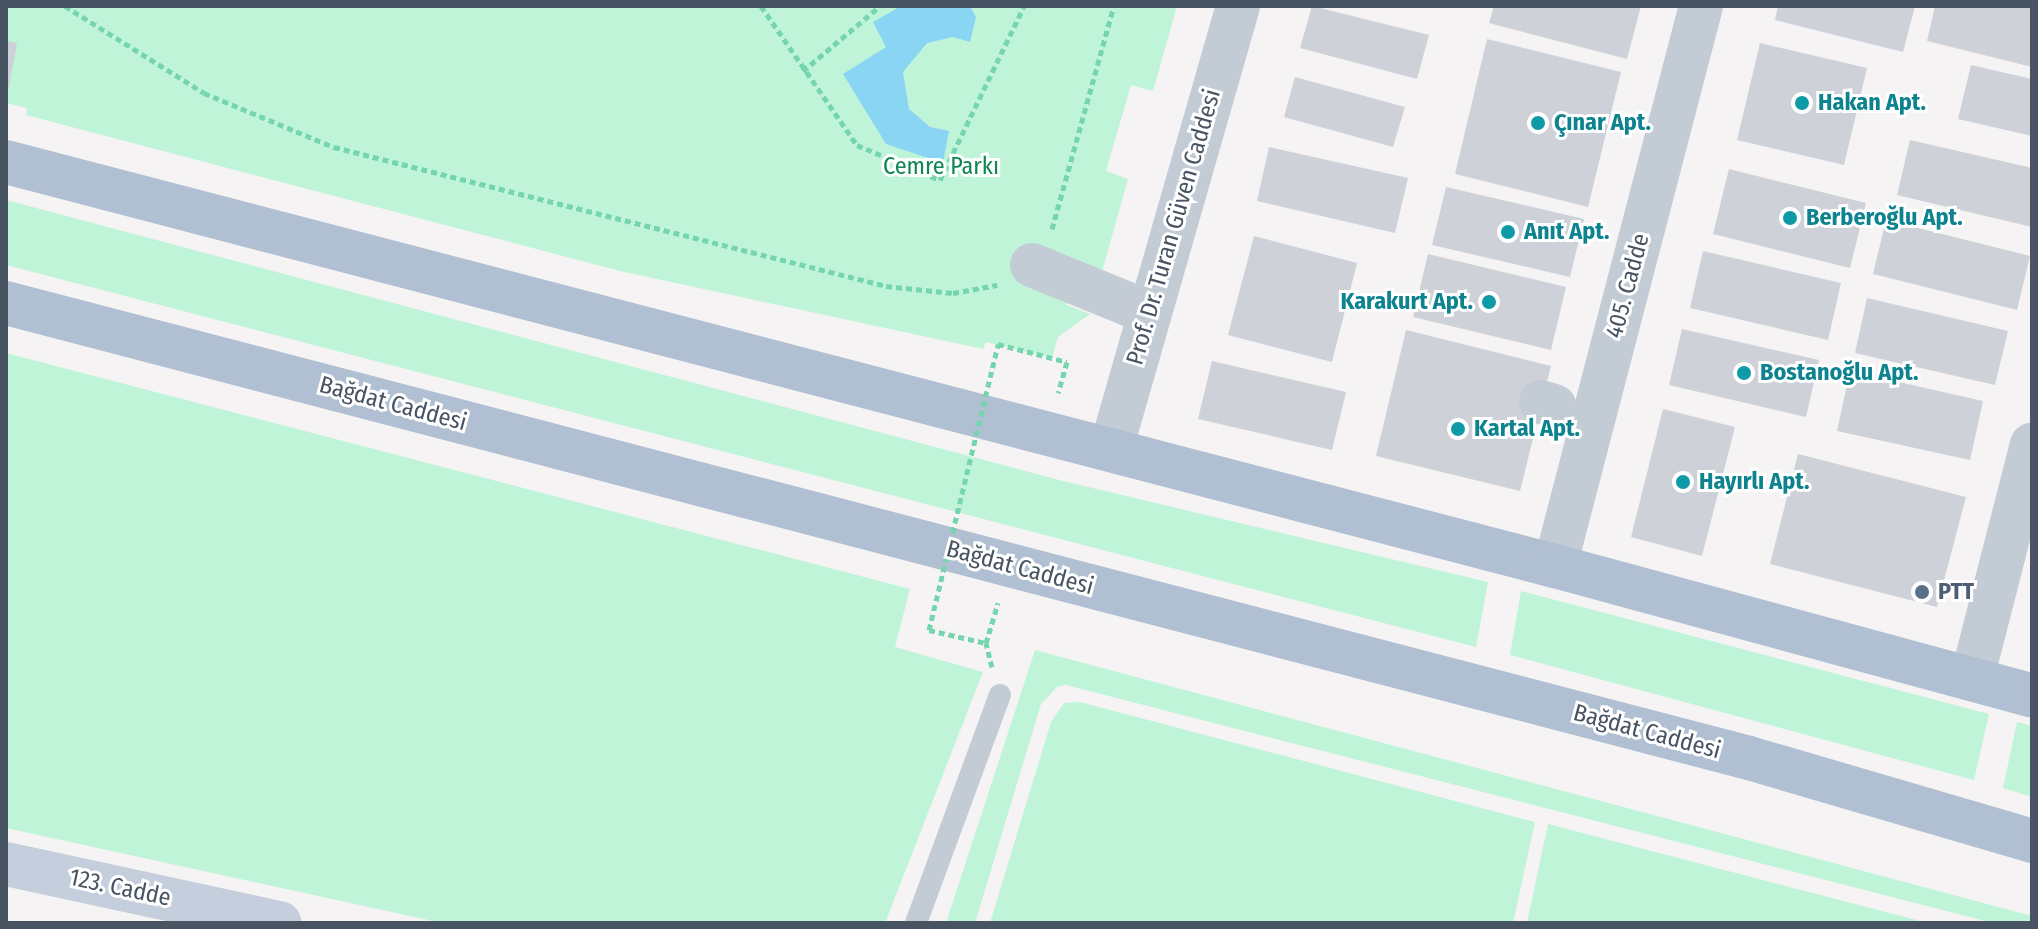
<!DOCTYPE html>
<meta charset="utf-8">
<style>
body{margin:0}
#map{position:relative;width:2038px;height:929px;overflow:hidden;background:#f5f3f3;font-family:"Fira Sans Condensed",sans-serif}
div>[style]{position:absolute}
.green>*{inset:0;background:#c0f4d8}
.water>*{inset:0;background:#8ad4f4}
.building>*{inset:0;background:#ced1d8}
.path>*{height:5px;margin-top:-2.5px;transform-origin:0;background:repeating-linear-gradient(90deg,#74d5ae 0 6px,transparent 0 10px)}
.lane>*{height:22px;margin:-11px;padding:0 11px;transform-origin:11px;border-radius:11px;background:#c3cbd5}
.street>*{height:44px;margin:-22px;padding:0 22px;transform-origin:22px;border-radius:22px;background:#c3cbd5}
.secondary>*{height:44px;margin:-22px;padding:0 22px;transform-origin:22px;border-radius:22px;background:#c4cedc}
.primary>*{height:44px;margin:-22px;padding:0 22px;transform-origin:22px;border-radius:22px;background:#b1bfd3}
.path-bridge>*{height:5px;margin-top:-2.5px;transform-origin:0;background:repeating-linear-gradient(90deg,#74d5ae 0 6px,transparent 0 10px)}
.dots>*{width:22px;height:22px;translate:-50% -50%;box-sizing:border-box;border:4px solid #fff;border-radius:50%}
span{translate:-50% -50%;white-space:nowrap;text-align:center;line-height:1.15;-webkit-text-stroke:6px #fff;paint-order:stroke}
.culture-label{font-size:24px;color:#0d838f;font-weight:700}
.left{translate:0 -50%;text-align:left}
.right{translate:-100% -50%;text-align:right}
.park-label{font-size:24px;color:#108655}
.street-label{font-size:24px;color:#485462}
.service-label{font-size:24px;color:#4e5e75;font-weight:700}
.frame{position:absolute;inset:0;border:8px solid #485462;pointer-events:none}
</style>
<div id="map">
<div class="green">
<div style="clip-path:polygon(6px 6px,1177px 6px,1153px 91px,1131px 85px,1106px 171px,1128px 179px,1100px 279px,1078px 269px,1067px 305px,1090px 314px,1058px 337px,1052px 358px,986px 342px,983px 349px,620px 271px,26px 115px,27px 108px,6px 103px)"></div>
<div style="clip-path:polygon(6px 200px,1063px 481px,1488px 582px,1476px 647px,6px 265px)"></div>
<div style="clip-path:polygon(6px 353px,910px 589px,895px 647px,983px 672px,885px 923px,442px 923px,6px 828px)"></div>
<div style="clip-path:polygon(1521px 591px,1989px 714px,1974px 780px,1510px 655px)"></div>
<div style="clip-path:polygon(1035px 650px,2032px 916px,2032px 923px,1993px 923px,1066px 685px,1057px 687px,1041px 704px,975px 923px,946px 923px)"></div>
<div style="clip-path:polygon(1080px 702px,1535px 822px,1513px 923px,990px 923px,1051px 722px,1064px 703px)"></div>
<div style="clip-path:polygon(2017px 722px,2032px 726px,2032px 797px,2003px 788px)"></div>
<div style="clip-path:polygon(1548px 824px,1928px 923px,1527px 923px)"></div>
</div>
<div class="water">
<div style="clip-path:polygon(901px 6px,970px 6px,976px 17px,970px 42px,953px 37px,927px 43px,903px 72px,909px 109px,930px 127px,949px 131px,943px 163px,886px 144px,843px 74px,886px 47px,873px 22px)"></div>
</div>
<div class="building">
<div style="clip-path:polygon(1312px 6px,1429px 35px,1417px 79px,1300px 48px)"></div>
<div style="clip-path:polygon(1494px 6px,1641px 6px,1627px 59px,1489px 23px)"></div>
<div style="clip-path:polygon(1778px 6px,1915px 6px,1903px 52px,1775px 20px)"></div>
<div style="clip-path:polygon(1935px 6px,2032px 6px,2032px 67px,1927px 41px)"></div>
<div style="clip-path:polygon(1487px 39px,1621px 72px,1588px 207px,1455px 174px)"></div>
<div style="clip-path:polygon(6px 41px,17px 43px,8px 92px,6px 92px)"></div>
<div style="clip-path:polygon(1760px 43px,1867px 68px,1844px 165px,1737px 140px)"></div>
<div style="clip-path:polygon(1971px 65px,2032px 79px,2032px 136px,1958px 119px)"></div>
<div style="clip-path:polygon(1295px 77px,1405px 107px,1393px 147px,1284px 117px)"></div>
<div style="clip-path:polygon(1910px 140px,2032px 168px,2032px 227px,1897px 195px)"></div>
<div style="clip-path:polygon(1269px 147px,1408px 178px,1395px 233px,1257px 201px)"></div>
<div style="clip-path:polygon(1729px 169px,1866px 203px,1850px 268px,1713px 234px)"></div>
<div style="clip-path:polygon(1446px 187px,1584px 219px,1570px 277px,1432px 245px)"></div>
<div style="clip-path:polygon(1886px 220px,2030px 256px,2017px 310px,1873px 274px)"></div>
<div style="clip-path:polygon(1254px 236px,1357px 263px,1332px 362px,1228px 335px)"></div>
<div style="clip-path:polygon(1703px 251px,1841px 283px,1828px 340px,1690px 308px)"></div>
<div style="clip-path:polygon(1428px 254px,1566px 287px,1551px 350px,1413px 317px)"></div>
<div style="clip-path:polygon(1867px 298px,2008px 331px,1995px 385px,1855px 353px)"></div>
<div style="clip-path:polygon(1682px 329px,1819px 360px,1806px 417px,1669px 385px)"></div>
<div style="clip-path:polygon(1406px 330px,1551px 366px,1520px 491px,1376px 456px)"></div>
<div style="clip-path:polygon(1212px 361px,1346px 392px,1332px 450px,1198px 419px)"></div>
<div style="clip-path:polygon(1850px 371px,1983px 401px,1970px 460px,1837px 431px)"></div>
<div style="clip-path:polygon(1663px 409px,1735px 427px,1702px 556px,1631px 537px)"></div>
<div style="clip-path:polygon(1798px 454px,1966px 497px,1937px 607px,1770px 564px)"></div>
</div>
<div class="path">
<div style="left:65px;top:6px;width:164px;rotate:32deg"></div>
<div style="left:204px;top:93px;width:141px;rotate:22.6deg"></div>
<div style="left:334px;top:147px;width:569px;rotate:14.13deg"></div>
<div style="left:886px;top:286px;width:67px;rotate:6deg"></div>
<div style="left:953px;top:293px;width:45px;rotate:-10.3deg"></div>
<div style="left:761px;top:6px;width:169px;rotate:55.4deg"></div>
<div style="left:857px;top:145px;width:90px;rotate:22.9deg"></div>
<div style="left:940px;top:180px;width:193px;rotate:-64.2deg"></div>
<div style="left:803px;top:71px;width:101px;rotate:-40.2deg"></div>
<div style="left:1052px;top:229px;width:231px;rotate:-74.5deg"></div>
<div style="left:998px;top:344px;width:71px;rotate:14.6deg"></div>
<div style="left:1067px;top:362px;width:32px;rotate:106deg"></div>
<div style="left:929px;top:630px;width:58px;rotate:12.8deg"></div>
<div style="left:992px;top:667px;width:25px;rotate:-104deg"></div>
<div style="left:986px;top:643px;width:42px;rotate:-73.3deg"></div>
</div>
<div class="lane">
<div style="left:916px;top:923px;width:243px;rotate:-69.8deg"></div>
</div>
<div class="street">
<div style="left:1032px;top:265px;width:127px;rotate:22.1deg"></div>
<div style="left:1541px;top:402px;width:14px;rotate:17deg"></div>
<div style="left:1111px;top:449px;width:461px;rotate:-74deg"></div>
<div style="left:1555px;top:566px;width:579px;rotate:-75.39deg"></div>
<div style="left:1972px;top:678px;width:241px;rotate:-75.6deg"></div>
</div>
<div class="secondary">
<div style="left:6px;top:864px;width:280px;rotate:12.2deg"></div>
</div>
<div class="primary">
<div style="left:6px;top:162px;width:1601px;rotate:14.62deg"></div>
<div style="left:1555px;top:566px;width:494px;rotate:15.2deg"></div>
<div style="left:6px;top:303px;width:1801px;rotate:14.63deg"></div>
<div style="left:1749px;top:758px;width:295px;rotate:16.3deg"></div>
</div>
<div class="path-bridge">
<div style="left:929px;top:630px;width:294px;rotate:-76.4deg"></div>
</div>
<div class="dots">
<div style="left:1802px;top:103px;background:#0f9aa8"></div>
<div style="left:1538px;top:123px;background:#0f9aa8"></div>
<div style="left:1790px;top:218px;background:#0f9aa8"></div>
<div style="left:1508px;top:232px;background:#0f9aa8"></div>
<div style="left:1489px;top:302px;background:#0f9aa8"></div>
<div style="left:1744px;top:373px;background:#0f9aa8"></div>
<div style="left:1458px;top:429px;background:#0f9aa8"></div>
<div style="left:1683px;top:482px;background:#0f9aa8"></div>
<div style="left:1922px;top:592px;background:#5c6f8a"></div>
</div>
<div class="culture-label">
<span class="left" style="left:1818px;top:103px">Hakan Apt.</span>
<span class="left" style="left:1554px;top:123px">Çınar Apt.</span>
<span class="left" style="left:1806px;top:218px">Berberoğlu Apt.</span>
<span class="left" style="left:1524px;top:232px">Anıt Apt.</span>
<span class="right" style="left:1473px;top:302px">Karakurt Apt.</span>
<span class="left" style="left:1760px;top:373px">Bostanoğlu Apt.</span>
<span class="left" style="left:1474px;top:429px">Kartal Apt.</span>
<span class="left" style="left:1699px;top:482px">Hayırlı Apt.</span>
</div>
<div class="park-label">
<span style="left:941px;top:167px">Cemre Parkı</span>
</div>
<div class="street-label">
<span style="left:1174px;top:227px;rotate:-74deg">Prof. Dr. Turan Güven Caddesi</span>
<span style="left:1628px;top:286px;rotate:-75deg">405. Cadde</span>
<span style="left:393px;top:404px;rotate:15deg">Bağdat Caddesi</span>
<span style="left:1020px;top:568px;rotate:15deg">Bağdat Caddesi</span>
<span style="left:1647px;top:732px;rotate:15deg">Bağdat Caddesi</span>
<span style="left:120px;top:888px;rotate:12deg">123. Cadde</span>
</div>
<div class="service-label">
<span class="left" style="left:1938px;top:592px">PTT</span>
</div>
<div class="frame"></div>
</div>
